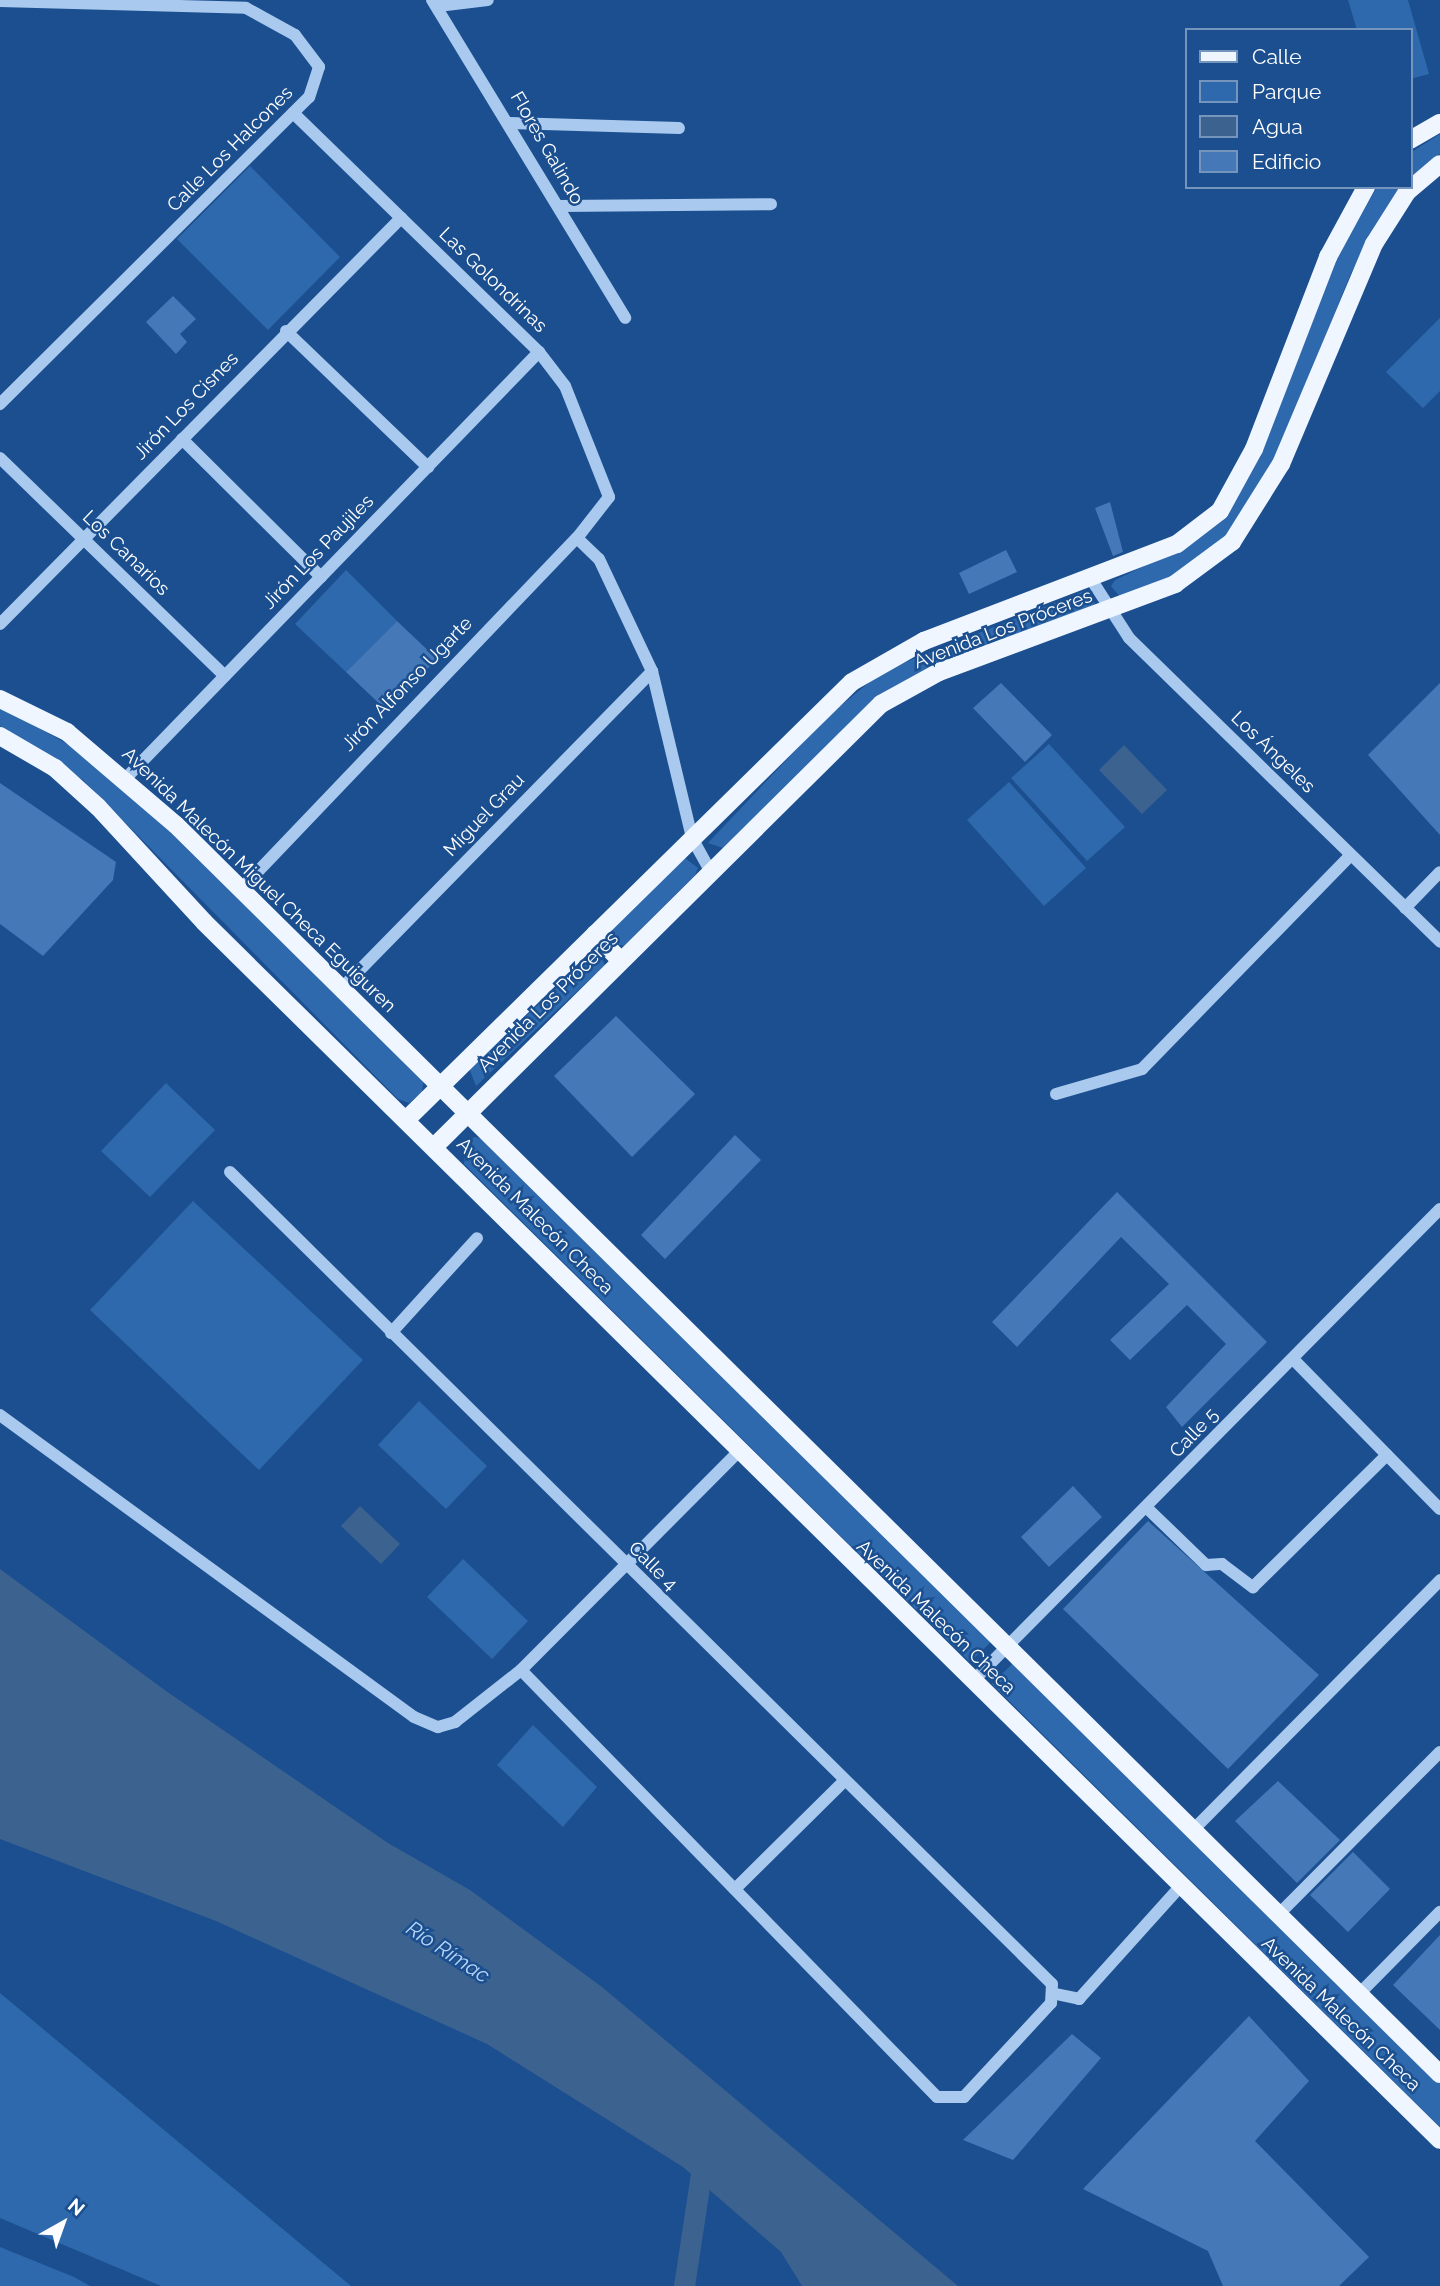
<!DOCTYPE html>
<meta charset="utf-8">
<style>
body{margin:0}
#map{position:relative;width:1440px;height:2286px;overflow:hidden;background:#1b4f8f;font-family:Raleway,sans-serif}
div>[style]{position:absolute}
.green>*{inset:0;background:#2e69ad}
.water>*{inset:0;background:#3c6290}
.canal>*{height:21px;margin:-10.5px;padding:0 10.5px;transform-origin:10.5px;border-radius:10.5px;background:#3c6290}
.building>*{inset:0;background:#4478b7}
.minor>*{height:12px;margin:-6px;padding:0 6px;transform-origin:6px;border-radius:6px;background:#a9c9ee}
.major>*{height:18px;margin:-9px;padding:0 9px;transform-origin:9px;border-radius:9px;background:#f0f6ff}
span{translate:-50% -50%;white-space:nowrap;text-align:center;line-height:1.15;-webkit-text-stroke:5px #1b4f8f;paint-order:stroke}
.street-label{font-size:19px;color:#fff}
.water-label{font-size:21px;color:#b5d3f5;font-style:italic}
.legend{position:absolute;left:1185px;top:28px;width:228px;height:161px;box-sizing:border-box;background:#1b4f8f;border:2px solid #7695bc;margin:0;padding:9px 12px;list-style:none;font-size:21px;color:#fff}
.legend li{display:flex;align-items:center;gap:14px;height:35px}
.legend b{width:35px;border:2px solid #7695bc}
.north{position:absolute;left:28px;top:2188px;width:70px;height:70px;-webkit-text-stroke:5px #1b4f8f;paint-order:stroke;rotate:40deg;font-size:19px;font-weight:700;line-height:28px;text-align:center;color:#fff}
.north::after{content:'';display:block;margin:auto;width:24px;height:32px;background:#fff;clip-path:polygon(50% 0,100% 100%,50% 72%,0 100%)}
</style>
<div id="map">
<div class="green">
<div style="clip-path:polygon(1348px 0,1408px 0,1429px 74px,1410px 79px,1410px 30px,1357px 30px)"></div>
<div style="clip-path:polygon(1440px 134px,1440px 154px,1410px 178px,1410px 153px)"></div>
<div style="clip-path:polygon(250px 166px,340px 257px,268px 330px,177px 239px)"></div>
<div style="clip-path:polygon(1377px 187px,1402px 187px,1351px 273px,1275px 461px,1221px 543px,1175px 575px,1121px 598px,1111px 586px,1115px 580px,1192px 543px,1225px 515px,1331px 269px)"></div>
<div style="clip-path:polygon(1440px 318px,1440px 391px,1423px 408px,1386px 372px)"></div>
<div style="clip-path:polygon(346px 570px,397px 621px,346px 672px,295px 624px)"></div>
<div style="clip-path:polygon(1087px 590px,1095px 603px,1090px 610px,879px 697px,723px 848px,708px 843px,827px 717px,883px 671px)"></div>
<div style="clip-path:polygon(0 707px,75px 748px,136px 799px,424px 1080px,422px 1092px,409px 1103px,398px 1099px,83px 780px,0 726px)"></div>
<div style="clip-path:polygon(1049px 744px,1125px 827px,1087px 861px,1011px 778px)"></div>
<div style="clip-path:polygon(1009px 782px,1086px 868px,1044px 906px,967px 820px)"></div>
<div style="clip-path:polygon(685px 858px,698px 868px,695px 875px,624px 946px,617px 944px,612px 929px)"></div>
<div style="clip-path:polygon(598px 950px,605px 965px,476px 1086px,469px 1068px)"></div>
<div style="clip-path:polygon(166px 1083px,215px 1130px,150px 1197px,101px 1151px)"></div>
<div style="clip-path:polygon(475px 1137px,485px 1140px,991px 1642px,970px 1662px,863px 1558px,464px 1164px,465px 1140px)"></div>
<div style="clip-path:polygon(193px 1201px,363px 1360px,259px 1470px,90px 1310px)"></div>
<div style="clip-path:polygon(419px 1401px,487px 1466px,446px 1509px,378px 1445px)"></div>
<div style="clip-path:polygon(463px 1559px,528px 1621px,492px 1659px,427px 1597px)"></div>
<div style="clip-path:polygon(1014px 1662px,1440px 2082px,1440px 2127px,992px 1684px)"></div>
<div style="clip-path:polygon(533px 1725px,597px 1787px,563px 1827px,497px 1765px)"></div>
<div style="clip-path:polygon(0 1993px,351px 2286px,161px 2286px,0 2218px)"></div>
<div style="clip-path:polygon(0 2247px,74px 2277px,90px 2286px,0 2286px)"></div>
</div>
<div class="water">
<div style="clip-path:polygon(1124px 745px,1167px 790px,1142px 814px,1099px 770px)"></div>
<div style="clip-path:polygon(360px 1506px,400px 1544px,381px 1564px,341px 1526px)"></div>
<div style="clip-path:polygon(0 1569px,166px 1691px,388px 1843px,470px 1890px,602px 1987px,958px 2286px,802px 2286px,781px 2252px,683px 2167px,487px 2044px,216px 1921px,0 1839px)"></div>
</div>
<div class="canal">
<div style="left:684px;top:2286px;width:134px;rotate:-81.4deg"></div>
</div>
<div class="building">
<div style="clip-path:polygon(173px 296px,196px 319px,180px 334px,187px 342px,176px 354px,146px 322px)"></div>
<div style="clip-path:polygon(1110px 502px,1123px 552px,1113px 556px,1095px 508px)"></div>
<div style="clip-path:polygon(1006px 550px,1017px 572px,969px 594px,959px 573px)"></div>
<div style="clip-path:polygon(397px 621px,437px 659px,387px 711px,346px 672px)"></div>
<div style="clip-path:polygon(1001px 683px,1052px 735px,1025px 762px,973px 708px)"></div>
<div style="clip-path:polygon(1440px 683px,1440px 835px,1368px 755px)"></div>
<div style="clip-path:polygon(0 783px,116px 862px,113px 880px,43px 956px,0 924px)"></div>
<div style="clip-path:polygon(616px 1016px,695px 1094px,632px 1157px,554px 1076px)"></div>
<div style="clip-path:polygon(735px 1135px,761px 1160px,665px 1259px,641px 1235px)"></div>
<div style="clip-path:polygon(1117px 1192px,1267px 1342px,1182px 1427px,1166px 1407px,1226px 1344px,1187px 1305px,1130px 1360px,1110px 1340px,1169px 1284px,1121px 1237px,1017px 1347px,992px 1322px)"></div>
<div style="clip-path:polygon(1073px 1486px,1102px 1517px,1049px 1567px,1021px 1537px)"></div>
<div style="clip-path:polygon(1148px 1521px,1319px 1675px,1228px 1769px,1063px 1609px)"></div>
<div style="clip-path:polygon(1278px 1781px,1340px 1840px,1297px 1883px,1235px 1821px)"></div>
<div style="clip-path:polygon(1353px 1852px,1390px 1889px,1348px 1932px,1310px 1895px)"></div>
<div style="clip-path:polygon(1440px 1935px,1440px 2030px,1393px 1985px)"></div>
<div style="clip-path:polygon(1249px 2016px,1309px 2081px,1255px 2141px,1369px 2257px,1339px 2286px,1223px 2286px,1208px 2251px,1083px 2189px)"></div>
<div style="clip-path:polygon(1072px 2034px,1101px 2058px,1013px 2160px,963px 2140px)"></div>
</div>
<div class="minor">
<div style="left:432px;top:0;width:372px;rotate:58.7deg"></div>
<div style="left:0;top:1px;width:246px;rotate:1.6deg"></div>
<div style="left:246px;top:8px;width:56px;rotate:28.9deg"></div>
<div style="left:295px;top:35px;width:40px;rotate:53deg"></div>
<div style="left:319px;top:67px;width:32px;rotate:108deg"></div>
<div style="left:309px;top:97px;width:436px;rotate:135.2deg"></div>
<div style="left:438px;top:6px;width:50px;rotate:-6.8deg"></div>
<div style="left:510px;top:123px;width:169px;rotate:1.7deg"></div>
<div style="left:558px;top:206px;width:213px;rotate:-0.5deg"></div>
<div style="left:286px;top:331px;width:197px;rotate:43.8deg"></div>
<div style="left:182px;top:439px;width:196px;rotate:44.8deg"></div>
<div style="left:0;top:458px;width:313px;rotate:44.1deg"></div>
<div style="left:577px;top:538px;width:30px;rotate:44deg"></div>
<div style="left:599px;top:559px;width:124px;rotate:64.7deg"></div>
<div style="left:652px;top:671px;width:172px;rotate:76.5deg"></div>
<div style="left:692px;top:838px;width:37px;rotate:61deg"></div>
<div style="left:1091px;top:579px;width:70px;rotate:57.2deg"></div>
<div style="left:1129px;top:638px;width:435px;rotate:44.3deg"></div>
<div style="left:0;top:624px;width:571px;rotate:-45.35deg"></div>
<div style="left:125px;top:779px;width:595px;rotate:-45.89deg"></div>
<div style="left:242px;top:888px;width:484px;rotate:-46.3deg"></div>
<div style="left:577px;top:538px;width:52px;rotate:-52deg"></div>
<div style="left:609px;top:497px;width:119px;rotate:-111.6deg"></div>
<div style="left:565px;top:386px;width:43px;rotate:-127.4deg"></div>
<div style="left:539px;top:352px;width:343px;rotate:-135.8deg"></div>
<div style="left:1405px;top:908px;width:50px;rotate:-45.8deg"></div>
<div style="left:343px;top:987px;width:442px;rotate:-45.6deg"></div>
<div style="left:1056px;top:1094px;width:90px;rotate:-16.2deg"></div>
<div style="left:1142px;top:1069px;width:299px;rotate:-45.7deg"></div>
<div style="left:230px;top:1172px;width:1155px;rotate:44.65deg"></div>
<div style="left:1052px;top:1984px;width:19px;rotate:93deg"></div>
<div style="left:1051px;top:2003px;width:128px;rotate:132.8deg"></div>
<div style="left:964px;top:2097px;width:27px;rotate:180deg"></div>
<div style="left:937px;top:2097px;width:596px;rotate:-134.25deg"></div>
<div style="left:391px;top:1333px;width:128px;rotate:-47.8deg"></div>
<div style="left:1293px;top:1359px;width:210px;rotate:45.6deg"></div>
<div style="left:0;top:1415px;width:512px;rotate:36.11deg"></div>
<div style="left:414px;top:1717px;width:26px;rotate:23deg"></div>
<div style="left:438px;top:1727px;width:18px;rotate:-16deg"></div>
<div style="left:455px;top:1722px;width:84px;rotate:-38.2deg"></div>
<div style="left:521px;top:1670px;width:308px;rotate:-45.1deg"></div>
<div style="left:1148px;top:1509px;width:81px;rotate:44deg"></div>
<div style="left:1206px;top:1565px;width:16px;rotate:-4deg"></div>
<div style="left:1222px;top:1564px;width:39px;rotate:37deg"></div>
<div style="left:1253px;top:1587px;width:188px;rotate:-44.6deg"></div>
<div style="left:973px;top:1681px;width:664px;rotate:-45.31deg"></div>
<div style="left:1195px;top:1828px;width:349px;rotate:-45.3deg"></div>
<div style="left:735px;top:1889px;width:153px;rotate:-44.7deg"></div>
<div style="left:1280px;top:1913px;width:227px;rotate:-45.2deg"></div>
<div style="left:1360px;top:1993px;width:114px;rotate:-45.4deg"></div>
<div style="left:1056px;top:1994px;width:24px;rotate:12deg"></div>
<div style="left:1079px;top:1999px;width:151px;rotate:-48deg"></div>
</div>
<div class="major">
<div style="left:1410px;top:140px;width:34px;rotate:-30deg"></div>
<div style="left:0;top:699px;width:75px;rotate:26.2deg"></div>
<div style="left:67px;top:732px;width:143px;rotate:40.5deg"></div>
<div style="left:176px;top:825px;width:1777px;rotate:44.66deg"></div>
<div style="left:0;top:736px;width:64px;rotate:30.2deg"></div>
<div style="left:55px;top:768px;width:58px;rotate:42.2deg"></div>
<div style="left:98px;top:807px;width:156px;rotate:47.3deg"></div>
<div style="left:204px;top:922px;width:1735px;rotate:44.58deg"></div>
<div style="left:595px;top:934px;width:36px;rotate:46deg"></div>
<div style="left:408px;top:1118px;width:622px;rotate:-44.48deg"></div>
<div style="left:852px;top:682px;width:83px;rotate:-29.7deg"></div>
<div style="left:924px;top:641px;width:271px;rotate:-21deg"></div>
<div style="left:1177px;top:544px;width:54px;rotate:-37.5deg"></div>
<div style="left:1220px;top:511px;width:71px;rotate:-61.3deg"></div>
<div style="left:1254px;top:449px;width:206px;rotate:-68.9deg"></div>
<div style="left:1328px;top:257px;width:80px;rotate:-61.5deg"></div>
<div style="left:436px;top:1145px;width:627px;rotate:-44.74deg"></div>
<div style="left:881px;top:704px;width:66px;rotate:-28.9deg"></div>
<div style="left:939px;top:672px;width:252px;rotate:-20.4deg"></div>
<div style="left:1175px;top:584px;width:71px;rotate:-36.4deg"></div>
<div style="left:1232px;top:542px;width:92px;rotate:-57.9deg"></div>
<div style="left:1281px;top:464px;width:239px;rotate:-67.1deg"></div>
<div style="left:1374px;top:244px;width:62px;rotate:-57.6deg"></div>
<div style="left:1407px;top:192px;width:43px;rotate:-40.3deg"></div>
</div>
<div class="street-label">
<span style="left:547px;top:148px;rotate:60deg">Flores Galindo</span>
<span style="left:230px;top:149px;rotate:-45deg">Calle Los Halcones</span>
<span style="left:493px;top:280px;rotate:44deg">Las Golondrinas</span>
<span style="left:186px;top:406px;rotate:-46deg">Jirón Los Cisnes</span>
<span style="left:318px;top:552px;rotate:-46deg">Jirón Los Paujiles</span>
<span style="left:126px;top:553px;rotate:44deg">Los Canarios</span>
<span style="left:1003px;top:629px;rotate:-21deg">Avenida Los Próceres</span>
<span style="left:407px;top:684px;rotate:-46deg">Jirón Alfonso Ugarte</span>
<span style="left:1273px;top:752px;rotate:44deg">Los Ángeles</span>
<span style="left:484px;top:815px;rotate:-46deg">Miguel Grau</span>
<span style="left:259px;top:880px;rotate:44deg">Avenida Malecón Miguel Checa Eguiguren</span>
<span style="left:548px;top:1002px;rotate:-45deg">Avenida Los Próceres</span>
<span style="left:535px;top:1216px;rotate:45deg">Avenida Malecón Checa</span>
<span style="left:1194px;top:1433px;rotate:-46deg">Calle 5</span>
<span style="left:653px;top:1566px;rotate:45deg">Calle 4</span>
<span style="left:936px;top:1617px;rotate:44deg">Avenida Malecón Checa</span>
<span style="left:1341px;top:2014px;rotate:44deg">Avenida Malecón Checa</span>
</div>
<div class="water-label">
<span style="left:448px;top:1952px;rotate:33deg">Río Rímac</span>
</div>
<ul class="legend">
<li><b style="height:9px;background:#f0f6ff"></b>Calle</li>
<li><b style="height:19px;background:#2e69ad"></b>Parque</li>
<li><b style="height:19px;background:#3c6290"></b>Agua</li>
<li><b style="height:19px;background:#4478b7"></b>Edificio</li>
</ul>
<div class="north">N</div>
</div>
